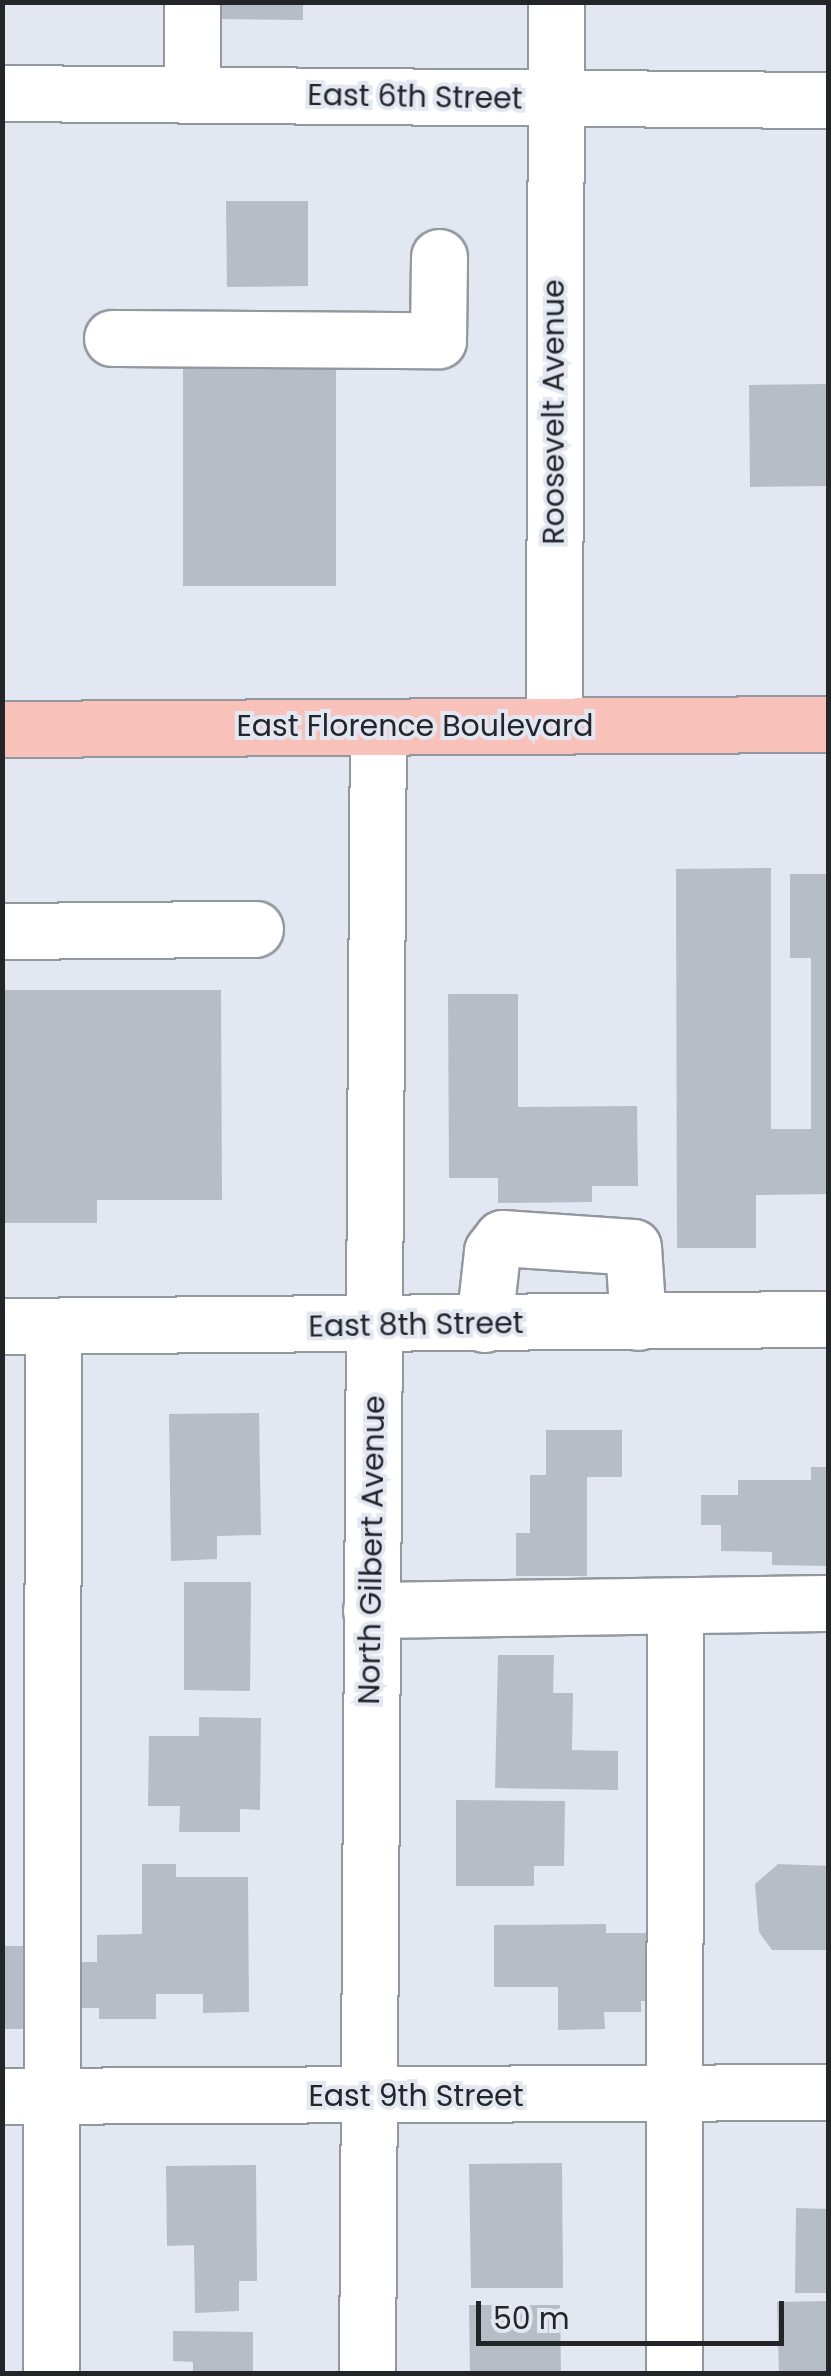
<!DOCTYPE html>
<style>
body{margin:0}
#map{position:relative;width:831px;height:2376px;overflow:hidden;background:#e2e7f1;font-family:Poppins,sans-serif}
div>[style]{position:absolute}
.building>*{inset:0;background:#b7bdc6}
.roads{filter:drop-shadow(2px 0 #9297a0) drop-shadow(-2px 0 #9297a0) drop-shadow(0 2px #9297a0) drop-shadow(0 -2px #9297a0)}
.minor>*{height:55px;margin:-27.5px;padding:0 27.5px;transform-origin:27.5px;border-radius:27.5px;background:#fff}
.major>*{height:55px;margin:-27.5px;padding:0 27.5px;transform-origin:27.5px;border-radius:27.5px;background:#f8c2bb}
span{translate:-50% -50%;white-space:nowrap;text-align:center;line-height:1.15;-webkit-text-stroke:8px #e2e7f1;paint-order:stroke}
.street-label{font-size:30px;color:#232529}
.frame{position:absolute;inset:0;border:5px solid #232529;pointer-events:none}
.scale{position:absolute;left:476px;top:2301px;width:308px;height:45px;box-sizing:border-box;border:5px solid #232529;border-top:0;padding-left:12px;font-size:30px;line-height:35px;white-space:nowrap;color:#232529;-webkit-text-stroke:8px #e2e7f1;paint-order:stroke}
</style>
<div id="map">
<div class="building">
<div style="clip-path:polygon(215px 2px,303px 2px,303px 20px,215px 19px)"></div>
<div style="clip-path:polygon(226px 201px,308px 201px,308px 286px,227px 287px)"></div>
<div style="clip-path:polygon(183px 366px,336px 366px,336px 586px,183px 586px)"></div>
<div style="clip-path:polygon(828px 384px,828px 486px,750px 487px,749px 385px)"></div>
<div style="clip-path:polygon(771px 868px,771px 1129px,811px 1129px,811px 958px,790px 958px,790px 874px,828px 874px,828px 1194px,756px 1195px,756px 1248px,677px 1248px,676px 869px)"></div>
<div style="clip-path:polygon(2px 990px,221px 990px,222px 1200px,97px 1200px,97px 1223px,2px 1223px)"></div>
<div style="clip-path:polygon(448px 994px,518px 994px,518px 1107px,637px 1106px,638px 1186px,592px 1186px,592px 1202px,498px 1203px,498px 1178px,449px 1178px)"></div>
<div style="clip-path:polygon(259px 1413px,261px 1535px,217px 1536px,217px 1559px,171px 1561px,169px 1414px)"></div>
<div style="clip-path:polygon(546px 1430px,622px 1430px,622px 1477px,587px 1477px,587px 1576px,516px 1576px,516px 1533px,530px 1533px,530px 1475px,546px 1475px)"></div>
<div style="clip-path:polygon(811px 1467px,828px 1467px,828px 1566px,772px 1565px,772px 1552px,721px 1551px,721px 1525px,701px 1525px,701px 1495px,738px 1495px,738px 1480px,811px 1480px)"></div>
<div style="clip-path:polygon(184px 1582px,251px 1582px,250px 1691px,184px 1690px)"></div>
<div style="clip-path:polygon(498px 1655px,554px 1655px,553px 1693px,573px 1693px,572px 1750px,618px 1751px,618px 1790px,495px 1788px)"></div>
<div style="clip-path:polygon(199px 1717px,261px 1718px,260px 1810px,240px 1809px,240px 1832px,179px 1832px,180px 1806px,148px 1806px,149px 1736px,199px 1736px)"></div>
<div style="clip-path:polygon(456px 1800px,565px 1801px,564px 1866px,534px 1866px,534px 1886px,456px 1886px)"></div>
<div style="clip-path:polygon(142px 1864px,176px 1864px,176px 1877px,248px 1877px,249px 2012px,203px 2013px,203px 1994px,156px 1994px,156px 2019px,99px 2019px,99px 2008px,77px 2008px,77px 1962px,97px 1962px,97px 1935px,142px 1934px)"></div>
<div style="clip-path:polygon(778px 1864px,828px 1866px,828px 1950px,772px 1950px,759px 1932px,755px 1884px)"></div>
<div style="clip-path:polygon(606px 1924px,606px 1933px,659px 1933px,659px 2001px,641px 2001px,641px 2012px,604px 2012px,605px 2029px,558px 2030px,558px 1987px,494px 1987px,494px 1925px)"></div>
<div style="clip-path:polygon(2px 1946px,33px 1946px,33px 2029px,2px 2029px)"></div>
<div style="clip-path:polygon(562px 2163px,563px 2288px,471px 2288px,469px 2164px)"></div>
<div style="clip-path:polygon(256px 2165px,257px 2281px,239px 2281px,239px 2311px,195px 2313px,194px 2245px,167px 2246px,166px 2166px)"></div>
<div style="clip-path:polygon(796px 2208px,828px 2209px,828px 2293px,795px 2293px)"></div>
<div style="clip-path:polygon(828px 2301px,828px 2374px,779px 2374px,777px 2302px)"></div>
<div style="clip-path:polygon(469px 2305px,560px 2305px,561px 2374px,470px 2374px)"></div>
<div style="clip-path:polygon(173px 2331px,253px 2332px,253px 2374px,193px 2374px,193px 2362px,173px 2361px)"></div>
</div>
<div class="roads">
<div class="minor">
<div style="left:192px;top:2px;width:90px;rotate:90deg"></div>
<div style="left:2px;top:93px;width:826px;rotate:0.49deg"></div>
<div style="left:112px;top:338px;width:326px;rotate:0.4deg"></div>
<div style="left:438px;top:340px;width:83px;rotate:-89.3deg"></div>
<div style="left:554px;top:725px;width:723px;rotate:-89.84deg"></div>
<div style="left:2px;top:931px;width:253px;rotate:-0.5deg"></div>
<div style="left:484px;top:1324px;width:73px;rotate:-83.7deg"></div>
<div style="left:492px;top:1251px;width:16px;rotate:-52deg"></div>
<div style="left:502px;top:1238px;width:131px;rotate:3.9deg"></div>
<div style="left:633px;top:1247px;width:75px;rotate:86.2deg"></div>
<div style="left:2px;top:1326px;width:826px;rotate:-0.49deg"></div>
<div style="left:371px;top:1610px;width:457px;rotate:-0.9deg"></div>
<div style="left:2px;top:2096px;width:826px;rotate:-0.28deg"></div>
<div style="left:51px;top:2374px;width:1048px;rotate:-89.89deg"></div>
<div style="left:367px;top:2374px;width:1647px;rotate:-89.62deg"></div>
<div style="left:674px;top:2374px;width:768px;rotate:-89.93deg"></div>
</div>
<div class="major">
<div style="left:2px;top:729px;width:826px;rotate:-0.35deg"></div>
</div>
</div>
<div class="street-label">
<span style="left:415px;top:97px;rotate:1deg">East 6th Street</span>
<span style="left:554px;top:412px;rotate:-90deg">Roosevelt Avenue</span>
<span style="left:415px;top:726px">East Florence Boulevard</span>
<span style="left:416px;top:1325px;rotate:-1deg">East 8th Street</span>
<span style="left:372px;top:1550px;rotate:-89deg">North Gilbert Avenue</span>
<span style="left:416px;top:2096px">East 9th Street</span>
</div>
<div class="frame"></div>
<div class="scale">50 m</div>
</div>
